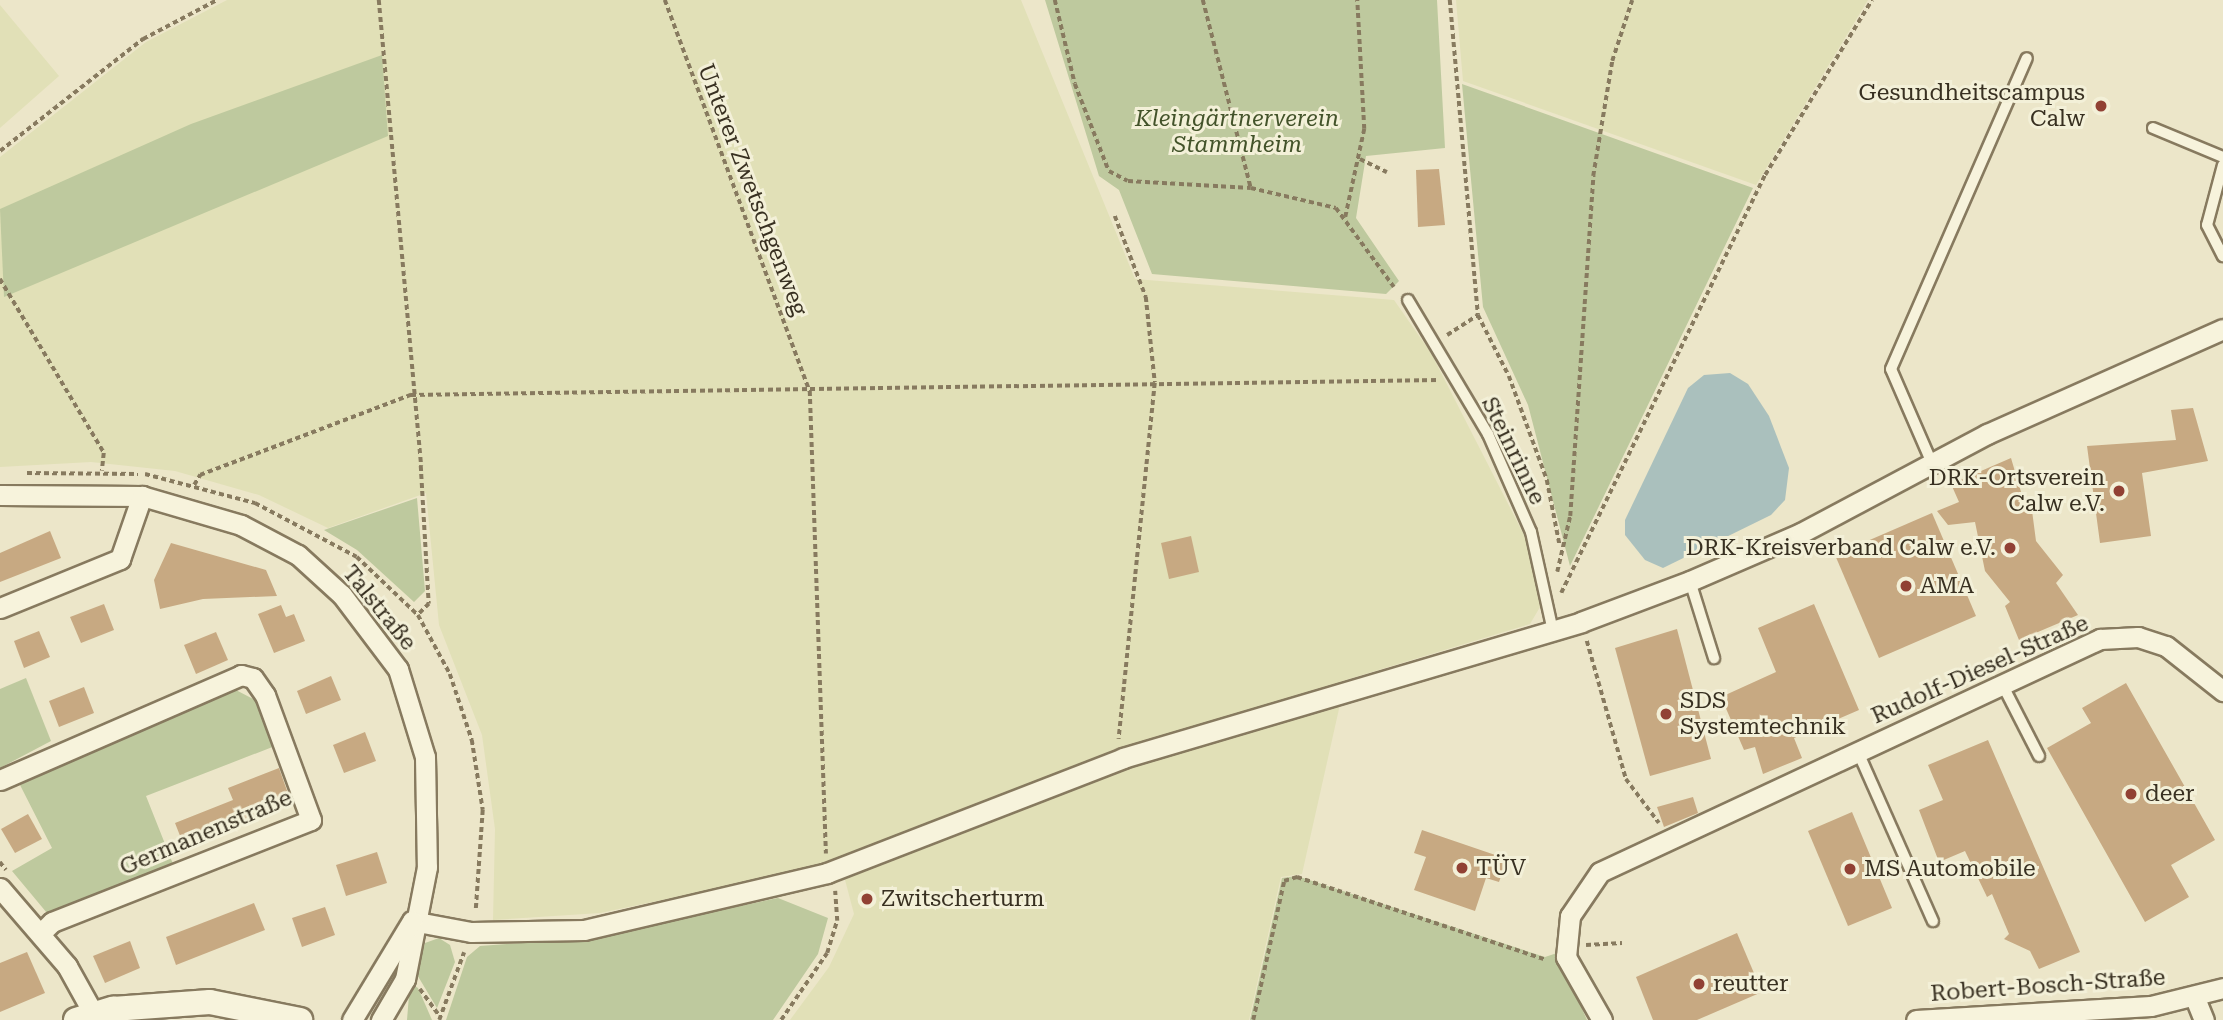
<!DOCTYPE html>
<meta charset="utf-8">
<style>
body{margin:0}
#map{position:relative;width:2223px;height:1020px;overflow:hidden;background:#ece6c9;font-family:"Roboto Serif",serif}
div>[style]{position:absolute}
.farmland>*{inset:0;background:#e1e0b7}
.green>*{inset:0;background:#bec99e}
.water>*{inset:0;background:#aac0bd}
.building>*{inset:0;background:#c7a982}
.path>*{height:3.5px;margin-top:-1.75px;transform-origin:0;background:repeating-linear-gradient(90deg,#877a5f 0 5px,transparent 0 8.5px)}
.roads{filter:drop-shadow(2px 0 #877a5f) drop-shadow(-2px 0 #877a5f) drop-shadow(0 2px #877a5f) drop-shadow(0 -2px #877a5f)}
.service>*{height:10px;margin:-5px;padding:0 5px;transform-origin:5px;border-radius:5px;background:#f7f3dc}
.minor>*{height:19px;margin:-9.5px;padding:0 9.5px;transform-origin:9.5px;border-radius:9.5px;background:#f7f3dc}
.tertiary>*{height:24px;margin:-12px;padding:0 12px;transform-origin:12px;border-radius:12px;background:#f7f3dc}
.dots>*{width:19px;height:19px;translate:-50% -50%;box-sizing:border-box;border:4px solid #f3f0d8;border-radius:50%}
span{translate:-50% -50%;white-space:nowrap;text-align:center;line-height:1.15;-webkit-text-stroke:6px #f3f0d8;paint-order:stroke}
.poi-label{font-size:23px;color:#383021}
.right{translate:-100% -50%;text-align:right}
.left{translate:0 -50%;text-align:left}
.park-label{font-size:23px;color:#43532a;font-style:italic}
.street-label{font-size:23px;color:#383021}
</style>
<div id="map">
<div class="farmland">
<div style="clip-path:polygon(227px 0,1021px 0,1135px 279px,1394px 300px,1431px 353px,1524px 535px,1543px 602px,1530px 624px,1339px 682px,1341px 700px,1302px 874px,1281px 877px,1249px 1020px,790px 1020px,829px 967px,854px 914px,839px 857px,797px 872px,600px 913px,493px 920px,495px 829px,482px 735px,439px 625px,426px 493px,328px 528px,259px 495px,175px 471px,91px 462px,0 467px,0 157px,146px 42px)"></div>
<div style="clip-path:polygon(1456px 0,1868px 0,1756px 185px,1463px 81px)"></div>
<div style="clip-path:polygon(0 5px,59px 76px,0 128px)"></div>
</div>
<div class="green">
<div style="clip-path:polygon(1045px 0,1437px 0,1445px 148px,1366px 156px,1356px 218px,1399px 281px,1386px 294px,1152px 274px,1119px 190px,1099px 176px)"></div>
<div style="clip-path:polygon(382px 55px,388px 136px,4px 297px,0 209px,191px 124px)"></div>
<div style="clip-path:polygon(1462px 84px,1753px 188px,1570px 566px,1528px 405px,1483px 307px)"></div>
<div style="clip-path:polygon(417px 498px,425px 591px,414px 602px,357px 550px,324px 530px)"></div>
<div style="clip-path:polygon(26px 678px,51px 741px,0 768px,0 689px)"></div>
<div style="clip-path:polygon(234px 689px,257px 701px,275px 746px,146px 796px,173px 864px,47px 913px,12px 871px,52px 848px,19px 783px)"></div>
<div style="clip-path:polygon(1297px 876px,1545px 957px,1557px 953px,1587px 1020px,1250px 1020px,1282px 878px)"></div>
<div style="clip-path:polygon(778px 898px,828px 918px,818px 954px,773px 1020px,446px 1020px,467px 957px,480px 946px,587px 938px)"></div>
<div style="clip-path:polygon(439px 938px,450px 945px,455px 962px,437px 1008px,416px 973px,425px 943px)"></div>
<div style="clip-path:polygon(410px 983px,418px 988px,432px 1020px,407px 1020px)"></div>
</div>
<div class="water">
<div style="clip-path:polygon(1730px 373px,1748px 384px,1769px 416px,1789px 468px,1785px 500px,1771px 515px,1663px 568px,1645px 560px,1625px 535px,1625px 520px,1688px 388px,1704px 375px)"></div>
</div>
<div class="building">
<div style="clip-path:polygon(1439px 169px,1445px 225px,1418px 227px,1416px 170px)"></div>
<div style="clip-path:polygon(2193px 408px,2208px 461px,2142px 473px,2151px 536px,2100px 543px,2087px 446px,2176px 440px,2171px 410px)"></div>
<div style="clip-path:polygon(2011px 458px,2024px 502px,2031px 503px,2036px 541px,2063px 575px,2056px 583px,2078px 615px,2019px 640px,2005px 606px,2010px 602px,1985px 571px,1975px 522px,1948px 525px,1937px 511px,1959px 502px,1951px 484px)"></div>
<div style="clip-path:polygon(1932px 513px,1976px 616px,1879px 658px,1835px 555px)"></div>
<div style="clip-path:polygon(50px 531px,61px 558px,0 582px,0 553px)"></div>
<div style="clip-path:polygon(1191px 536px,1199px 572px,1169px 579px,1161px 543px)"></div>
<div style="clip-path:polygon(171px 543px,266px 570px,277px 596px,203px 599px,160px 609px,154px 580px)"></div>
<div style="clip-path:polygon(104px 604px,114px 630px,81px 643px,70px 617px)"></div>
<div style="clip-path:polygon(1814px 604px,1859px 710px,1794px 738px,1802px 758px,1763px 774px,1755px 747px,1744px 750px,1721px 697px,1776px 672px,1758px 628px)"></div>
<div style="clip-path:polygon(281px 605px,286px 617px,294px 614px,305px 641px,274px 653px,258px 614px)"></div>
<div style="clip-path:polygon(1677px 629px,1711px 759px,1650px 776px,1615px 648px)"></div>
<div style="clip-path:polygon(39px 631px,50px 657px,24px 668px,14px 641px)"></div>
<div style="clip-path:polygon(216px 632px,228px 660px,196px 674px,184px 645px)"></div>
<div style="clip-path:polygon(331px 676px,341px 700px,306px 714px,297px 691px)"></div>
<div style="clip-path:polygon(2126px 683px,2215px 840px,2171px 865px,2189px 897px,2145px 922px,2047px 748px,2091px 723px,2082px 708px)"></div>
<div style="clip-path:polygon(84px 687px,94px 713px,59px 727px,49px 701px)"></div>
<div style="clip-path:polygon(365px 732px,376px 761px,344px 773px,333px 745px)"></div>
<div style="clip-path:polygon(1988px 740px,2080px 952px,2039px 969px,2030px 951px,2004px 939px,2009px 934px,1992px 894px,1987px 897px,1965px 851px,1939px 862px,1919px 810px,1943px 800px,1928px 765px)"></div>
<div style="clip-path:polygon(279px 768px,291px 802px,186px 851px,175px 823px,233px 800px,228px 788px)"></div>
<div style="clip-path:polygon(1693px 797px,1698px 813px,1664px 827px,1657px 807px)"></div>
<div style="clip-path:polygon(1852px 812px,1892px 908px,1848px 926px,1808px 831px)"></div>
<div style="clip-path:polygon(28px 814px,42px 839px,15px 853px,1px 829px)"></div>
<div style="clip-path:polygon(1422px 830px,1507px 859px,1499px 882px,1486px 878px,1475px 911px,1414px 890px,1426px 857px,1414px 853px)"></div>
<div style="clip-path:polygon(377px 852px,387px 883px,346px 896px,336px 865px)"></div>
<div style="clip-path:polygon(254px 903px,265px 930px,176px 965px,166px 937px)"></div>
<div style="clip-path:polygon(325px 907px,335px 935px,302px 947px,292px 918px)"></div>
<div style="clip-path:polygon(1737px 933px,1762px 992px,1697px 1020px,1653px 1020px,1636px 977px)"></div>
<div style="clip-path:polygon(130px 941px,140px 968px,105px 983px,93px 956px)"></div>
<div style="clip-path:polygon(27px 952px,45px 993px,0 1012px,0 963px)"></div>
</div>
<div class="path">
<div style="left:379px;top:0;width:468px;rotate:84.8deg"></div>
<div style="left:421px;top:466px;width:138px;rotate:86.7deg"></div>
<div style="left:429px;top:604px;width:16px;rotate:135deg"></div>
<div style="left:665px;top:0;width:417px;rotate:69.7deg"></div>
<div style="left:810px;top:391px;width:463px;rotate:88deg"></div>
<div style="left:1055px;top:0;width:86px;rotate:76.6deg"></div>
<div style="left:1075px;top:84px;width:93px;rotate:68.7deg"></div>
<div style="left:1109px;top:171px;width:21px;rotate:28deg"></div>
<div style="left:1128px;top:181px;width:123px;rotate:3.3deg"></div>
<div style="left:1251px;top:188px;width:87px;rotate:13.2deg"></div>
<div style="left:1336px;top:208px;width:98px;rotate:53.7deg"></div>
<div style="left:1203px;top:0;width:194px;rotate:75.7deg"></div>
<div style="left:1450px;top:0;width:316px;rotate:84.9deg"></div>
<div style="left:1478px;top:315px;width:68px;rotate:63.1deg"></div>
<div style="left:1509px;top:376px;width:111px;rotate:69.9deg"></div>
<div style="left:1547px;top:480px;width:67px;rotate:78.9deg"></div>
<div style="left:0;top:151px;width:182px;rotate:-38.1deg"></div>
<div style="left:143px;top:39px;width:84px;rotate:-27.8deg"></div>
<div style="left:1360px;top:159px;width:30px;rotate:26deg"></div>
<div style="left:1115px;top:216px;width:87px;rotate:69.1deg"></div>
<div style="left:1146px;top:297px;width:86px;rotate:84deg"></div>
<div style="left:1155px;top:383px;width:358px;rotate:95.8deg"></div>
<div style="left:1345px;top:217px;width:90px;rotate:-77.8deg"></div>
<div style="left:1364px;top:129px;width:129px;rotate:-93.1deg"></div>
<div style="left:0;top:279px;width:203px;rotate:59.1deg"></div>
<div style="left:104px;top:453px;width:18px;rotate:96deg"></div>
<div style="left:1447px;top:335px;width:37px;rotate:-33deg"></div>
<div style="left:27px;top:473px;width:111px;rotate:0.5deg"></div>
<div style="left:145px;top:474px;width:114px;rotate:14.8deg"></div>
<div style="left:255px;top:503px;width:115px;rotate:27.9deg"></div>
<div style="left:357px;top:557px;width:84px;rotate:43.6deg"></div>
<div style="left:418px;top:615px;width:67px;rotate:61.5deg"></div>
<div style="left:450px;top:674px;width:70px;rotate:71.6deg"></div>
<div style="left:472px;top:740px;width:71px;rotate:81.1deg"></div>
<div style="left:483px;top:810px;width:101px;rotate:94deg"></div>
<div style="left:194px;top:485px;width:12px;rotate:-59deg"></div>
<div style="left:200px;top:475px;width:226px;rotate:-20.8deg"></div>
<div style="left:411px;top:395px;width:1028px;rotate:-0.84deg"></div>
<div style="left:1557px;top:572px;width:57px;rotate:-76.9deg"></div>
<div style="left:1570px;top:516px;width:341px;rotate:-86.1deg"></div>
<div style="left:1593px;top:176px;width:117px;rotate:-80.6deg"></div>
<div style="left:1612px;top:61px;width:64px;rotate:-71.8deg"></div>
<div style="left:1561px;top:593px;width:465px;rotate:-64deg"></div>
<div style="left:1765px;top:175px;width:205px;rotate:-58.6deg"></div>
<div style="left:1587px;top:641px;width:143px;rotate:74.2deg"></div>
<div style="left:1626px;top:779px;width:55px;rotate:53.1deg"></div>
<div style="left:0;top:862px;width:10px;rotate:53deg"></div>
<div style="left:1586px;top:945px;width:36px;rotate:-3deg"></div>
<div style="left:420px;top:989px;width:32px;rotate:54deg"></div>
<div style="left:439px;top:1020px;width:72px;rotate:-69.8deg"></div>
<div style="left:781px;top:1020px;width:81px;rotate:-55.5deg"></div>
<div style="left:827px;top:953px;width:34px;rotate:-73deg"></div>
<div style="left:837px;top:921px;width:30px;rotate:-94deg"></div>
<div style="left:1253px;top:1020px;width:142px;rotate:-77.4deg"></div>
<div style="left:1284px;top:881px;width:14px;rotate:-17deg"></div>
<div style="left:1297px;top:877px;width:262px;rotate:18.4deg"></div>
</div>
<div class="roads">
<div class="service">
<div style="left:2153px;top:128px;width:76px;rotate:22.5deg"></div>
<div style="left:2223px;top:165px;width:62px;rotate:104.9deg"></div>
<div style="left:2207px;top:225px;width:35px;rotate:63deg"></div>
<div style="left:1408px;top:300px;width:156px;rotate:59.2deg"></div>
<div style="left:1488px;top:434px;width:107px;rotate:66.3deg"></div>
<div style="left:1531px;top:532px;width:101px;rotate:77.5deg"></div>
<div style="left:1931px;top:461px;width:100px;rotate:-113.5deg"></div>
<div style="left:1891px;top:369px;width:339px;rotate:-66.4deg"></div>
<div style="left:1690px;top:581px;width:81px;rotate:72.7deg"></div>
<div style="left:2002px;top:684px;width:81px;rotate:62.8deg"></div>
<div style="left:1858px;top:752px;width:185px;rotate:66.1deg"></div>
</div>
<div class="minor">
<div style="left:0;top:495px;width:142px;rotate:0.4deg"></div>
<div style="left:142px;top:496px;width:103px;rotate:16.3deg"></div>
<div style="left:241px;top:525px;width:64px;rotate:27.8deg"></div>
<div style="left:298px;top:555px;width:59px;rotate:42.3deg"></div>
<div style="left:342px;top:595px;width:93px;rotate:52.9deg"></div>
<div style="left:398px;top:669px;width:92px;rotate:72.9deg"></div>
<div style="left:425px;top:757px;width:110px;rotate:89deg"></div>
<div style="left:427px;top:867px;width:114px;rotate:101.1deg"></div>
<div style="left:405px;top:979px;width:48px;rotate:120.3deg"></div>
<div style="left:0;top:608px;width:130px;rotate:-22.2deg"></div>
<div style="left:120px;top:559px;width:67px;rotate:-70.8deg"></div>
<div style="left:0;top:780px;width:263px;rotate:-23.5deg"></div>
<div style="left:241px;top:675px;width:12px;rotate:14deg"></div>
<div style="left:253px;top:678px;width:21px;rotate:55deg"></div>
<div style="left:265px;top:695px;width:133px;rotate:69.8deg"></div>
<div style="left:311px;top:820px;width:278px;rotate:158.5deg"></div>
<div style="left:52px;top:922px;width:16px;rotate:135deg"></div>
<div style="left:0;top:888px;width:103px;rotate:49.3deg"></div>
<div style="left:67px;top:966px;width:54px;rotate:61deg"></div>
<div style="left:412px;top:921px;width:60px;rotate:10.6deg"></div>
<div style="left:471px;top:932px;width:113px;rotate:-1deg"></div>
<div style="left:584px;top:930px;width:250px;rotate:-13.2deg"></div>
<div style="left:827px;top:873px;width:318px;rotate:-21.2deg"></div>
<div style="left:1123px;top:758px;width:478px;rotate:-16.5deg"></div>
<div style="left:1581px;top:622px;width:116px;rotate:-20.6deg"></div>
<div style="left:1690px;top:581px;width:121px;rotate:-23.4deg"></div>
<div style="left:1801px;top:533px;width:211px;rotate:-28deg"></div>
<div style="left:1987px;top:434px;width:258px;rotate:-24deg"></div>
<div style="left:2195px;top:998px;width:24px;rotate:68deg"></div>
<div style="left:352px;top:1020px;width:116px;rotate:-58.8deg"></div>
<div style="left:1602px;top:1020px;width:73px;rotate:-119.7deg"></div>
<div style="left:1566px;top:957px;width:41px;rotate:-84.4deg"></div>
<div style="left:1570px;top:916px;width:53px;rotate:-55.7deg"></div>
<div style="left:1600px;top:872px;width:552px;rotate:-24.99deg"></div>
<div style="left:2100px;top:639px;width:38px;rotate:-3deg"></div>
<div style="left:2138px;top:637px;width:29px;rotate:18deg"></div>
<div style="left:2166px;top:646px;width:73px;rotate:38.3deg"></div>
<div style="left:1916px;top:1020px;width:235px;rotate:-3.4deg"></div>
<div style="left:2151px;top:1006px;width:74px;rotate:-14deg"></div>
</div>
<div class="tertiary">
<div style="left:76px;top:1020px;width:39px;rotate:-17deg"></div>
<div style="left:113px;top:1009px;width:97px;rotate:-4.1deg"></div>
<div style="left:210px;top:1002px;width:92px;rotate:11.3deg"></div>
</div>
</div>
<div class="dots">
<div style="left:2101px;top:106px;background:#914134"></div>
<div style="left:2119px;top:491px;background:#914134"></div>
<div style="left:2010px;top:548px;background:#914134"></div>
<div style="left:1906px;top:586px;background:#914134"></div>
<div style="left:1666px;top:714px;background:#914134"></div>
<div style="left:2131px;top:794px;background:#914134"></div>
<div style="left:1462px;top:868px;background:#914134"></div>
<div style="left:1850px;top:869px;background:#914134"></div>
<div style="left:867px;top:899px;background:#914134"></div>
<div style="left:1699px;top:984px;background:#914134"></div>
</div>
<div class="poi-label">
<span class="right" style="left:2085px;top:106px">Gesundheitscampus<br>Calw</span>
<span class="right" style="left:2105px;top:491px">DRK-Ortsverein<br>Calw e.V.</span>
<span class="right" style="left:1996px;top:548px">DRK-Kreisverband Calw e.V.</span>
<span class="left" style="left:1920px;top:586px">AMA</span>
<span class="left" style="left:1680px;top:714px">SDS<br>Systemtechnik</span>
<span class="left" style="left:2145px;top:794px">deer</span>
<span class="left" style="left:1476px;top:868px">TÜV</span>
<span class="left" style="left:1864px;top:869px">MS Automobile</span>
<span class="left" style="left:881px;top:899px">Zwitscherturm</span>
<span class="left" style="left:1713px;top:984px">reutter</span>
</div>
<div class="park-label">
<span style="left:1237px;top:132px">Kleingärtnerverein<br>Stammheim</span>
</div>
<div class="street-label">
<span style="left:752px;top:190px;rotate:69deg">Unterer Zwetschgenweg</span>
<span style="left:1513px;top:451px;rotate:64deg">Steinrinne</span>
<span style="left:379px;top:608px;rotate:51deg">Talstraße</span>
<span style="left:1980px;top:670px;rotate:-24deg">Rudolf-Diesel-Straße</span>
<span style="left:206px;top:833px;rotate:-23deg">Germanenstraße</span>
<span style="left:2048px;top:986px;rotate:-4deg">Robert-Bosch-Straße</span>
</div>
</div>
